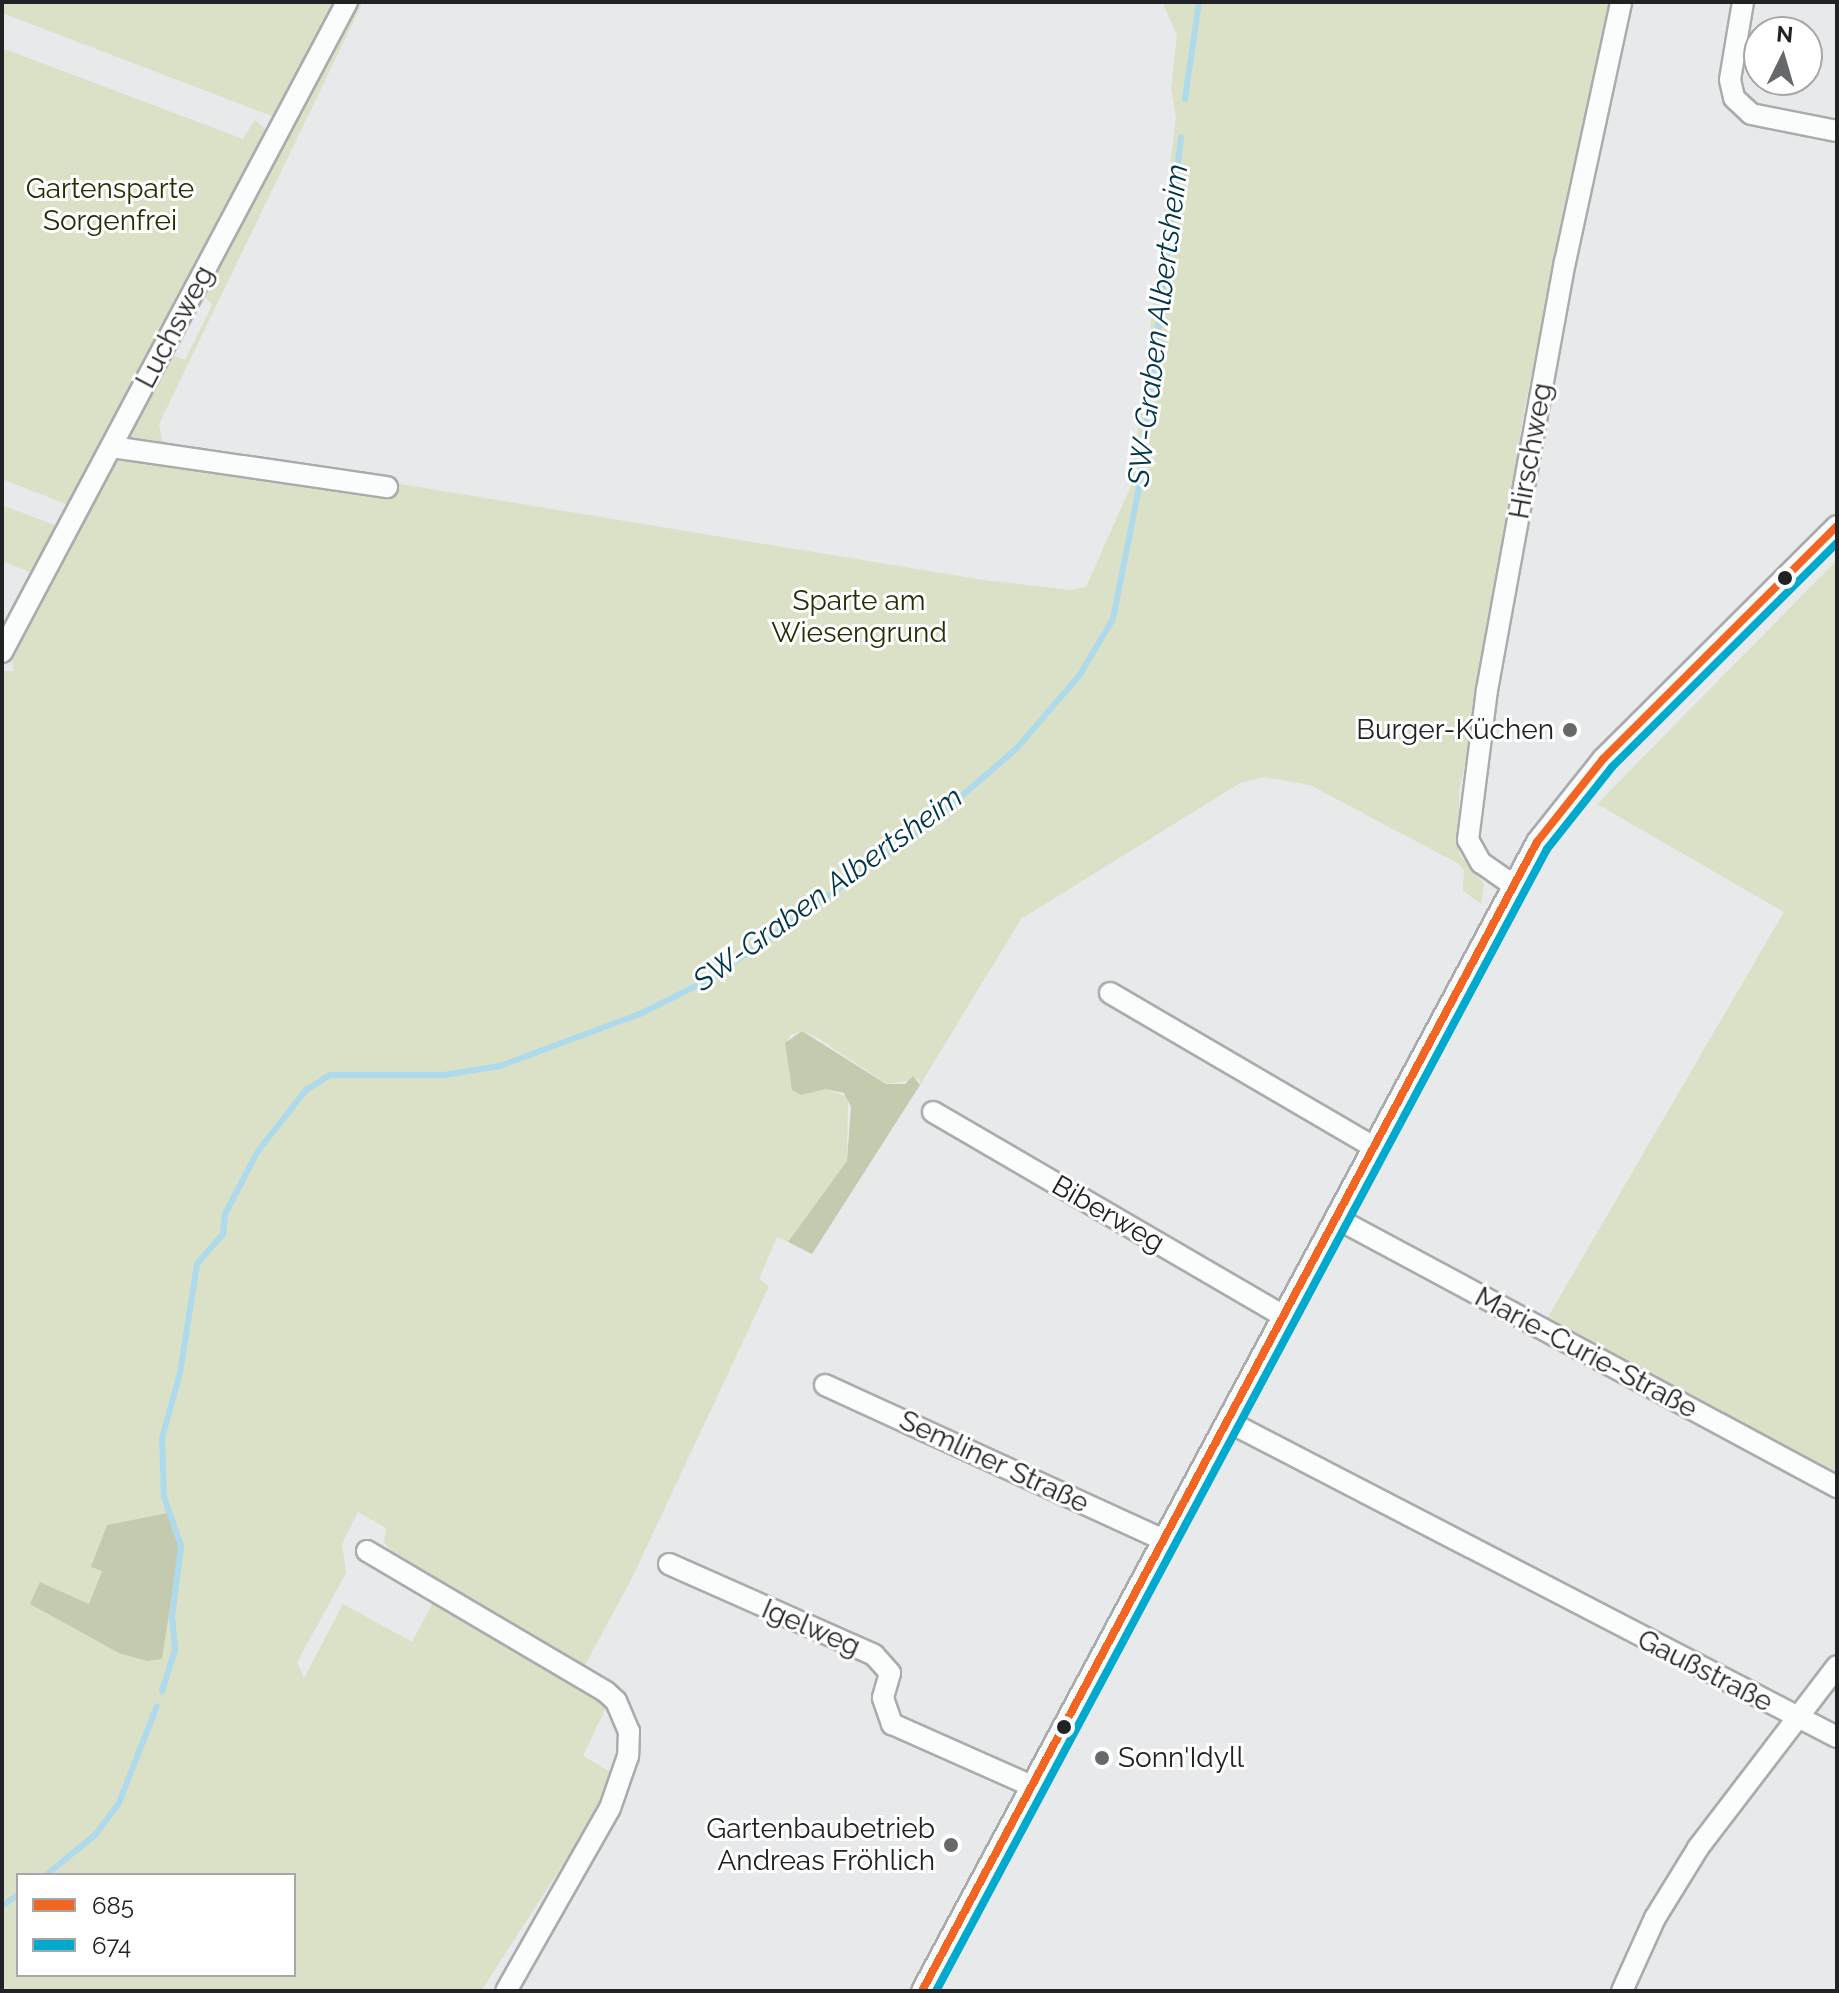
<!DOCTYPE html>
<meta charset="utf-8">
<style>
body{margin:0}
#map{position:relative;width:1839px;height:1993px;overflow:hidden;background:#e7e9eb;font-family:Raleway,sans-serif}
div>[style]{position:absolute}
.green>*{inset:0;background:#dae1c7}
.forest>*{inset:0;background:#c3caae}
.stream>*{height:6px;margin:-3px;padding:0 3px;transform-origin:3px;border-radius:3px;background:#aedaec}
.roads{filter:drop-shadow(2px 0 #aaabac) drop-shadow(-2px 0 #aaabac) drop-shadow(0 2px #aaabac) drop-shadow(0 -2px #aaabac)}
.minor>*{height:20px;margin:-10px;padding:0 10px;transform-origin:10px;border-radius:10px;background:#fbfcfc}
.bus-1>*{height:8px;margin:-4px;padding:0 4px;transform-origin:4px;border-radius:4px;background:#f26522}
.bus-2>*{height:8px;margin:-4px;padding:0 4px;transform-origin:4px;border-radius:4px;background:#00a9ce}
.dots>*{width:22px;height:22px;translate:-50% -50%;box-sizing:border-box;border:4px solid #fff;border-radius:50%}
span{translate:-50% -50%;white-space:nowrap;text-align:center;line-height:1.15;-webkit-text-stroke:6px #fff;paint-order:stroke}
.park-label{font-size:28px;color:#272e04}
.street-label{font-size:28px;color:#212223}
.poi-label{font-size:28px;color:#212223}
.right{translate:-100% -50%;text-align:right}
.left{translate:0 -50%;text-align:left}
.water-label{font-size:30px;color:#003648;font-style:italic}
.frame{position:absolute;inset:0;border:4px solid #212223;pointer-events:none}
.legend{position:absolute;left:16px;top:1873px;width:280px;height:104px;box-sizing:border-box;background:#fff;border:2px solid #a6a7a7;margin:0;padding:10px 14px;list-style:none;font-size:24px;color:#212223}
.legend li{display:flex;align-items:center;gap:16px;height:40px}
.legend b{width:40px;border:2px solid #a6a7a7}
.north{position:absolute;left:1743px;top:16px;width:80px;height:80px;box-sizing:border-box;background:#fff;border:2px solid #a6a7a7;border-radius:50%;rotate:5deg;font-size:22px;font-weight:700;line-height:32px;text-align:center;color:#212223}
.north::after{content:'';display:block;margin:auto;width:28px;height:36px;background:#666869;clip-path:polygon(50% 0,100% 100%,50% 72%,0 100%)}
</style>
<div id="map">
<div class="green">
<div style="clip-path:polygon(2px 2px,340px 2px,277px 118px,2px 13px)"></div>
<div style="clip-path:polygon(356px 2px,363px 2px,159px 424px,162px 440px,174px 450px,129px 441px,125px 437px,171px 355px,185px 360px,212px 305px,201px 292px)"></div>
<div style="clip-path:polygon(evenodd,1162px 2px,1612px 2px,1524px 410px,1480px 695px,1459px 792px,1459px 854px,1484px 884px,1481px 904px,1463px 891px,1464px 870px,1459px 864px,1310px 785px,1265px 777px,1240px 783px,1021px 919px,920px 1085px,919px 1079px,887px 1084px,818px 1038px,802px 1031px,790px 1035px,786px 1050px,791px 1084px,801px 1095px,826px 1089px,848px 1097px,847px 1161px,788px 1242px,777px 1237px,759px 1279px,769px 1286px,631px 1580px,585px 1665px,394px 1553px,384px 1543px,386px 1528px,358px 1512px,342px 1544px,346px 1573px,297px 1662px,304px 1678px,343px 1604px,412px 1642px,436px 1597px,570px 1679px,606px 1707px,583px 1756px,616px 1775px,602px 1804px,481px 1991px,2px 1991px,2px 671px,14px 671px,11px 656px,113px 458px,388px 482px,983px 580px,1070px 590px,1086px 587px,1131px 486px,1176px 118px,1171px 88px,1177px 35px,1162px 2px,179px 1550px,162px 1659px,40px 1582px,89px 1604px,102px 1570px,91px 1567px,179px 1550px,1162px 2px,18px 1875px,294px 1875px,294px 1975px,18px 1975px,18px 1875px)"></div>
<div style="clip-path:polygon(2px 48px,243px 139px,255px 120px,267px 131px,71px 506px,2px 479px)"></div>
<div style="clip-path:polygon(2px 505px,60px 527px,35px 574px,2px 561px)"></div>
<div style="clip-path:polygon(1837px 560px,1837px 1475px,1545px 1322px,1784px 912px,1597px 804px)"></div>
</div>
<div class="forest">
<div style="clip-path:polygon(802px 1031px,886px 1084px,905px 1084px,913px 1076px,920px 1085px,812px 1254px,788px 1242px,847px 1161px,851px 1107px,844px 1093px,826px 1089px,801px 1095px,792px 1090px,785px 1043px)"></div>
<div style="clip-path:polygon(168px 1513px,179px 1550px,162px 1659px,147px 1661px,119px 1653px,30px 1604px,40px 1582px,89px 1604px,102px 1571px,91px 1567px,107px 1525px)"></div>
</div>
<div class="stream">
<div style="left:1185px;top:99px;width:98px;rotate:-81.8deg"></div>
<div style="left:162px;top:1691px;width:43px;rotate:-72.4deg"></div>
<div style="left:175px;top:1650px;width:33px;rotate:-95deg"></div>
<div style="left:172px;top:1617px;width:72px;rotate:-82.8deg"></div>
<div style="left:181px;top:1546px;width:52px;rotate:-109.1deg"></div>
<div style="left:164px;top:1497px;width:59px;rotate:-91.9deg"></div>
<div style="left:162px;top:1438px;width:67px;rotate:-74.5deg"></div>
<div style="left:180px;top:1373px;width:110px;rotate:-81.1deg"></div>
<div style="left:197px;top:1264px;width:40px;rotate:-49deg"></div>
<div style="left:223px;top:1234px;width:20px;rotate:-84deg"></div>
<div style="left:225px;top:1214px;width:71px;rotate:-62.4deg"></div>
<div style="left:258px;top:1151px;width:78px;rotate:-51.8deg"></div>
<div style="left:306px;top:1090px;width:28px;rotate:-32deg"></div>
<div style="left:330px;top:1075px;width:114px"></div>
<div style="left:444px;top:1075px;width:57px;rotate:-9.1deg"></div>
<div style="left:500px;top:1066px;width:149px;rotate:-20.4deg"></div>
<div style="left:640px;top:1014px;width:80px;rotate:-26.6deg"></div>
<div style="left:712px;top:978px;width:265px;rotate:-35.3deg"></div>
<div style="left:928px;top:825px;width:116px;rotate:-40.8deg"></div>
<div style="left:1016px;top:749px;width:96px;rotate:-49.2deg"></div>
<div style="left:1079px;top:676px;width:66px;rotate:-59.2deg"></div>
<div style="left:1113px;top:619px;width:128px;rotate:-78.8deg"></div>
<div style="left:1138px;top:493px;width:358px;rotate:-83.1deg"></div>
<div style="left:46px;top:1875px;width:63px;rotate:-39.2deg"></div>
<div style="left:95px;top:1835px;width:38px;rotate:-53deg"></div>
<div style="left:118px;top:1805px;width:106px;rotate:-68.5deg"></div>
<div style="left:2px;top:1906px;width:19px;rotate:-35deg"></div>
</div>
<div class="roads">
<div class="minor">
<div style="left:1743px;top:2px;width:79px;rotate:99.5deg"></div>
<div style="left:1730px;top:80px;width:18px;rotate:77deg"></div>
<div style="left:1734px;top:98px;width:23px;rotate:43deg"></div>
<div style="left:1751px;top:114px;width:88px;rotate:11.2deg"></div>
<div style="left:112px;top:447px;width:278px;rotate:8.3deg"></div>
<div style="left:2px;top:652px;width:736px;rotate:-62.04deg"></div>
<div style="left:1513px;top:885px;width:39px;rotate:-145deg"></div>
<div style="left:1481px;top:863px;width:26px;rotate:-119deg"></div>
<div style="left:1468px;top:840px;width:151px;rotate:-82.8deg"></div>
<div style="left:1487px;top:690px;width:435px;rotate:-79.7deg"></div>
<div style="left:1565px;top:262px;width:266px;rotate:-77.8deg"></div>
<div style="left:1110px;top:993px;width:306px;rotate:30.3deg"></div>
<div style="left:933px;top:1112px;width:406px;rotate:30.2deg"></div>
<div style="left:1336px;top:1218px;width:569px;rotate:28.23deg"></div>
<div style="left:825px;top:1385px;width:373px;rotate:24.6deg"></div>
<div style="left:1227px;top:1421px;width:687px;rotate:27.39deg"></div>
<div style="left:367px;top:1551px;width:277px;rotate:30.5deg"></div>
<div style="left:606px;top:1692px;width:13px;rotate:42deg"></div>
<div style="left:616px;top:1701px;width:33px;rotate:67deg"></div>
<div style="left:629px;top:1731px;width:25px;rotate:92deg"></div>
<div style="left:628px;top:1756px;width:55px;rotate:109.1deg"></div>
<div style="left:610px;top:1808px;width:210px;rotate:119.6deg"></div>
<div style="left:669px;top:1564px;width:224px;rotate:23.9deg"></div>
<div style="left:874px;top:1655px;width:24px;rotate:48deg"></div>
<div style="left:890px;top:1673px;width:26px;rotate:106deg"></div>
<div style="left:883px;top:1698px;width:28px;rotate:71deg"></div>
<div style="left:892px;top:1724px;width:153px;rotate:23.9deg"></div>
<div style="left:922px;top:1991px;width:1303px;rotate:-61.84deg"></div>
<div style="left:1537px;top:842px;width:106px;rotate:-51.5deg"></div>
<div style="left:1603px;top:759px;width:330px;rotate:-44.9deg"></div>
<div style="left:1622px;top:1991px;width:80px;rotate:-65.7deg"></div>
<div style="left:1655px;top:1918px;width:82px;rotate:-58.4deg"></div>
<div style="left:1698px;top:1848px;width:229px;rotate:-52.6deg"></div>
</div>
</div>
<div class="bus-1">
<div style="left:922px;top:1991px;width:1303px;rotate:-61.84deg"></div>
<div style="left:1537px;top:842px;width:106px;rotate:-51.5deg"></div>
<div style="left:1603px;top:759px;width:330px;rotate:-44.9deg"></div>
</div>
<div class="bus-2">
<div style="left:936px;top:1991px;width:1295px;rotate:-61.85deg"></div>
<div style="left:1547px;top:849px;width:105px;rotate:-51.6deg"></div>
<div style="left:1612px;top:767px;width:317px;rotate:-44.9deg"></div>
</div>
<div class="dots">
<div style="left:1785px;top:578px;background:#212223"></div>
<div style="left:1570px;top:730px;background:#666869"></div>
<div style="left:1064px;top:1727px;background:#212223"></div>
<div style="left:1102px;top:1758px;background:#666869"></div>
<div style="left:951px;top:1845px;background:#666869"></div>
</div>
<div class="park-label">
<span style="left:110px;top:205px">Gartensparte<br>Sorgenfrei</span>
<span style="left:859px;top:617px">Sparte am<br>Wiesengrund</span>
</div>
<div class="street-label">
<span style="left:175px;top:327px;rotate:-62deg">Luchsweg</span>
<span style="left:1531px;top:451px;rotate:-80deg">Hirschweg</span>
<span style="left:1108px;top:1214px;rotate:30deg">Biberweg</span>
<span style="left:1586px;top:1353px;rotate:28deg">Marie-Curie-Straße</span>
<span style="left:994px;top:1462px;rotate:25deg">Semliner Straße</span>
<span style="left:811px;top:1628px;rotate:23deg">Igelweg</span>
<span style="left:1705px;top:1671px;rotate:27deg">Gaußstraße</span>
</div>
<div class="poi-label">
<span class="right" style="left:1554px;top:730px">Burger-Küchen</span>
<span class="left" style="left:1118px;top:1758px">Sonn'Idyll</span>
<span class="right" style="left:935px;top:1845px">Gartenbaubetrieb<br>Andreas Fröhlich</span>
</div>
<div class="water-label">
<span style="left:1158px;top:325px;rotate:-83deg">SW-Graben Albertsheim</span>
<span style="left:828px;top:889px;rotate:-36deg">SW-Graben Albertsheim</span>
</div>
<div class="frame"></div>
<ul class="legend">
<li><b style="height:10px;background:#f26522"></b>685</li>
<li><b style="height:10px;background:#00a9ce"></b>674</li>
</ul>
<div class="north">N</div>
</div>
